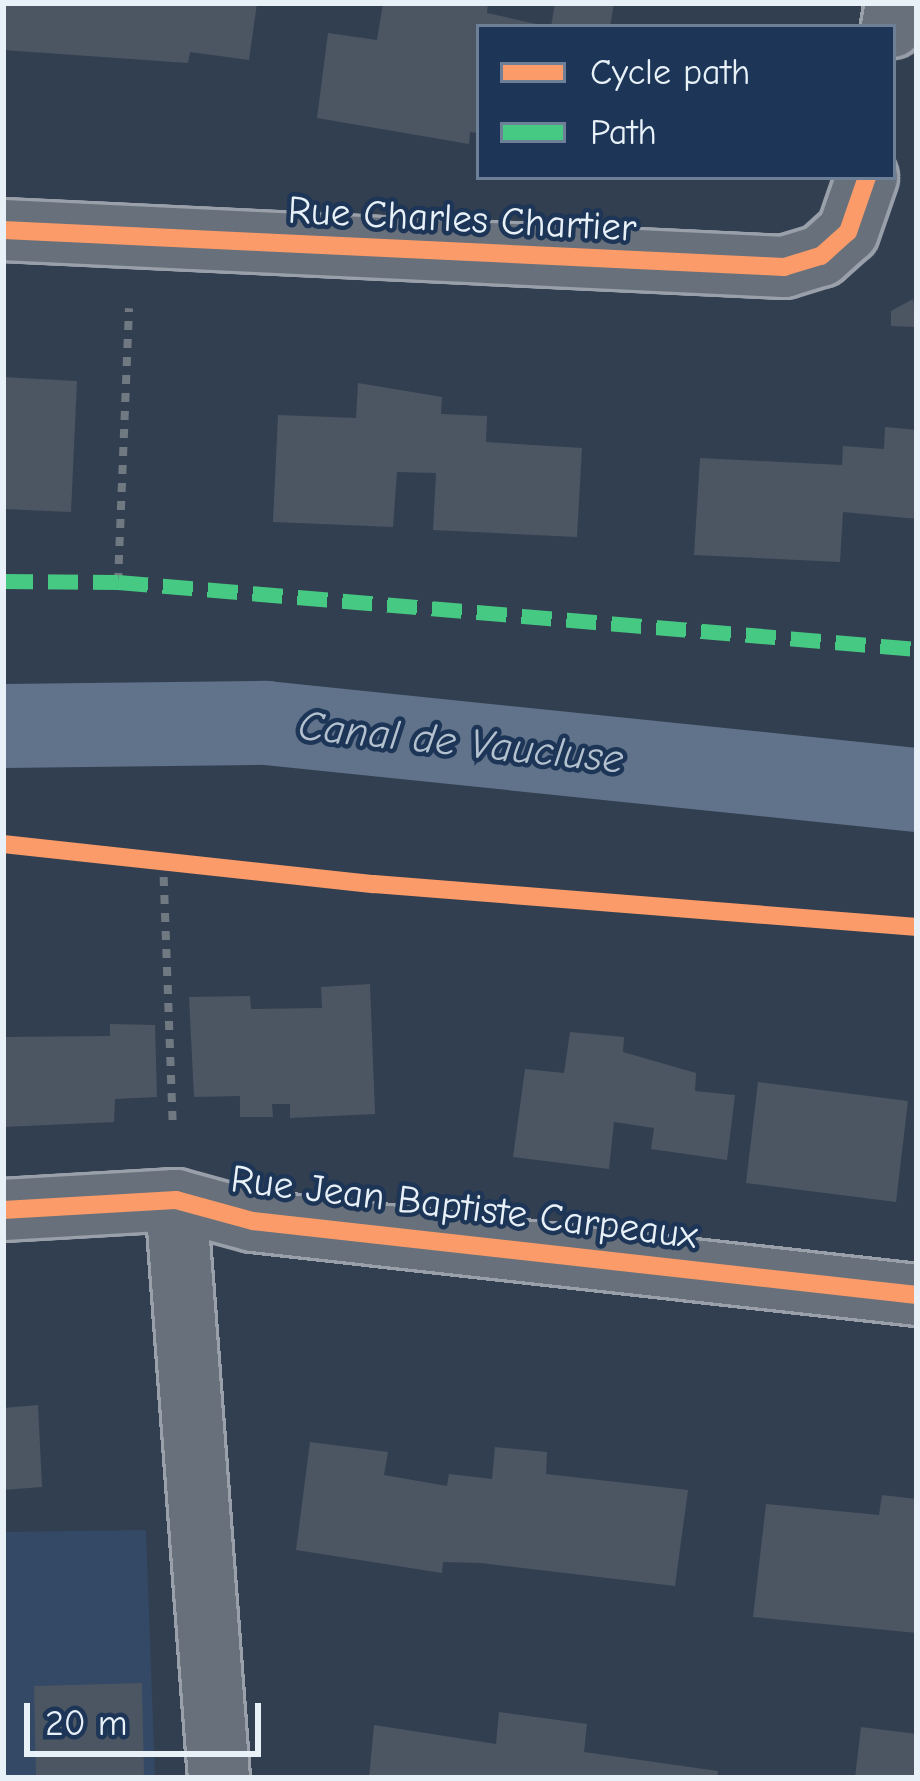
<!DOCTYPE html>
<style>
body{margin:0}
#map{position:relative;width:920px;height:1781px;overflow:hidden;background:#323f50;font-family:"Comic Neue",sans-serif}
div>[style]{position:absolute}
.built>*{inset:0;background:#334965}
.canal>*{height:84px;margin:-42px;padding:0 42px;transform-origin:42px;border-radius:42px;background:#60738a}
.building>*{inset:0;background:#4c5663}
.path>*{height:8px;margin-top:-4px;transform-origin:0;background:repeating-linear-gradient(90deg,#707881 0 9px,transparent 0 18px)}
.roads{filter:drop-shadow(3px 0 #99a0aa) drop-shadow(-3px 0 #99a0aa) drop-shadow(0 3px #99a0aa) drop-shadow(0 -3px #99a0aa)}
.street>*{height:60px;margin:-30px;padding:0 30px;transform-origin:30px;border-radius:30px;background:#67707b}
.quiet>*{height:15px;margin-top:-7.5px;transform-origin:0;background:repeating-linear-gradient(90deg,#46c982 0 30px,transparent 0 45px)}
.cycleway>*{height:18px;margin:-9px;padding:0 9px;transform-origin:9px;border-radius:9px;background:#fa9b69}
span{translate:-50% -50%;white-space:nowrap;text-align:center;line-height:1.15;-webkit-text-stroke:9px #1d3557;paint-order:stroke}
.street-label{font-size:39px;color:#e8f1f8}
.water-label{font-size:42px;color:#b4c1ce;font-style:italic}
.frame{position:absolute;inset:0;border:6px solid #e8f1f8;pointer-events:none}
.legend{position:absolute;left:476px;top:24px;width:420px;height:156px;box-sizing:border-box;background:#1d3557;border:3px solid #6e8097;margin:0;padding:15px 21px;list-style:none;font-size:36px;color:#e8f1f8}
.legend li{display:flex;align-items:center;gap:24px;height:60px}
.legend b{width:60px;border:3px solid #6e8097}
.scale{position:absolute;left:24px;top:1703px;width:237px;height:54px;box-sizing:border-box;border:6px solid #e8f1f8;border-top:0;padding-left:15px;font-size:36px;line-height:42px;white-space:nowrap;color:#e8f1f8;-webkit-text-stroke:9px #1d3557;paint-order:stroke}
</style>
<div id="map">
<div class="built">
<div style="clip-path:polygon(146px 1530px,155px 1778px,3px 1778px,3px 1532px)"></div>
</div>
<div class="canal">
<div style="left:3px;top:726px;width:263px;rotate:-0.7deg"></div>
<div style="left:266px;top:723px;width:654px;rotate:5.88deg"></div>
</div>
<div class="building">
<div style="clip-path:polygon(3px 3px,257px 3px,249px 60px,190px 52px,188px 63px,3px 50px)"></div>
<div style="clip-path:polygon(383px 3px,488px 3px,487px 13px,550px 27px,479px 27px,479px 133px,470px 132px,469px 144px,317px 118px,328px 33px,377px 40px)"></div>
<div style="clip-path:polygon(555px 3px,614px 3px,610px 27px,551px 27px)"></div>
<div style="clip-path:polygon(913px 299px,917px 327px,891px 326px,891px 311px)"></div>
<div style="clip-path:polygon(3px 377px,77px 381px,71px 512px,3px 509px)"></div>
<div style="clip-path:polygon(358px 383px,442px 397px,441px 414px,487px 416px,486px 442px,582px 448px,577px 537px,433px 530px,436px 473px,397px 472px,393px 527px,273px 522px,278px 415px,356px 418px)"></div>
<div style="clip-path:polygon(885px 427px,917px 430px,917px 519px,843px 512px,840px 562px,694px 555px,700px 458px,842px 465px,843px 446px,884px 449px)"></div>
<div style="clip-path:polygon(370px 984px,375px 1114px,290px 1118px,290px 1104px,272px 1104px,273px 1117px,240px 1117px,240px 1096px,194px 1097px,189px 997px,250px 996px,251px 1009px,322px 1008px,321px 987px)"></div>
<div style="clip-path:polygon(110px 1024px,155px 1025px,157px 1097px,115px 1099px,114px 1122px,3px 1127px,3px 1037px,110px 1036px)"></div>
<div style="clip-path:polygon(570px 1032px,624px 1037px,623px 1052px,696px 1073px,695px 1091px,735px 1095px,727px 1160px,651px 1149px,654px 1128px,614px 1122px,609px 1169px,513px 1157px,525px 1069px,564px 1073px)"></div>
<div style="clip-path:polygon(758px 1082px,908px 1101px,896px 1202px,746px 1183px)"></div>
<div style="clip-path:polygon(38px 1405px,42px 1487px,3px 1490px,3px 1408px)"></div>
<div style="clip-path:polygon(310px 1442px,388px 1452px,384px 1475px,447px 1486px,449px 1474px,492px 1479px,495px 1447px,547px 1452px,546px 1474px,688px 1490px,675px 1586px,481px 1563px,443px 1562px,442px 1573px,296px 1550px)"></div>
<div style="clip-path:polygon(882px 1495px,917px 1499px,917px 1633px,753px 1617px,766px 1504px,879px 1515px)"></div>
<div style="clip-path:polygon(142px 1683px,144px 1778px,36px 1778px,34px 1686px)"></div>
<div style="clip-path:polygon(499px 1712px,587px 1724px,584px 1752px,718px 1771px,717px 1778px,369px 1778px,374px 1725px,496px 1744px)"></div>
<div style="clip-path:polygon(861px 1727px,917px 1734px,917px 1778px,855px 1778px)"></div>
</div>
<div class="path">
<div style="left:118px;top:582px;width:274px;rotate:-87.7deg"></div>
<div style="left:163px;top:859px;width:269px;rotate:87.9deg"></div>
</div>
<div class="roads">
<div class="street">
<div style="left:892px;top:27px;width:24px;rotate:-81deg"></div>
<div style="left:3px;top:230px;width:782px;rotate:2.71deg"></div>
<div style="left:784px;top:267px;width:39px;rotate:-17deg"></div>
<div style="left:821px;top:256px;width:36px;rotate:-42deg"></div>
<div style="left:848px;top:232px;width:58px;rotate:-70.9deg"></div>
<div style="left:176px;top:1200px;width:580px;rotate:85.75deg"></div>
<div style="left:3px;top:1210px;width:173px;rotate:-3.3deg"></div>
<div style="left:176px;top:1200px;width:80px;rotate:15.3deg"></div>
<div style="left:253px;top:1221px;width:668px;rotate:6.36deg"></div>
</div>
</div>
<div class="quiet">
<div style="left:3px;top:581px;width:115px;rotate:0.5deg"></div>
<div style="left:118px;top:582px;width:802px;rotate:4.79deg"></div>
</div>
<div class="cycleway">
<div style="left:3px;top:230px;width:782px;rotate:2.71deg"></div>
<div style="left:784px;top:267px;width:39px;rotate:-17deg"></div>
<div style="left:821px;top:256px;width:36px;rotate:-42deg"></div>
<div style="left:848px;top:232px;width:58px;rotate:-70.9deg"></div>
<div style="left:3px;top:844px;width:373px;rotate:6.2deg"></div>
<div style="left:374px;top:884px;width:545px;rotate:4.53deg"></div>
<div style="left:3px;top:1210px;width:173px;rotate:-3.3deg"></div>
<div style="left:176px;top:1200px;width:80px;rotate:15.3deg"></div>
<div style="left:253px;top:1221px;width:668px;rotate:6.36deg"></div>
</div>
<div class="street-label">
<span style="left:462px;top:220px;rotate:3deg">Rue Charles Chartier</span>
<span style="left:464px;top:1208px;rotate:7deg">Rue Jean Baptiste Carpeaux</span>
</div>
<div class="water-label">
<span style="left:461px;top:743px;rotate:6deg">Canal de Vaucluse</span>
</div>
<div class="frame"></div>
<ul class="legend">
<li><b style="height:15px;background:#fa9b69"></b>Cycle path</li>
<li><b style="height:15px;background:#46c982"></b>Path</li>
</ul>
<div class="scale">20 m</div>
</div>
